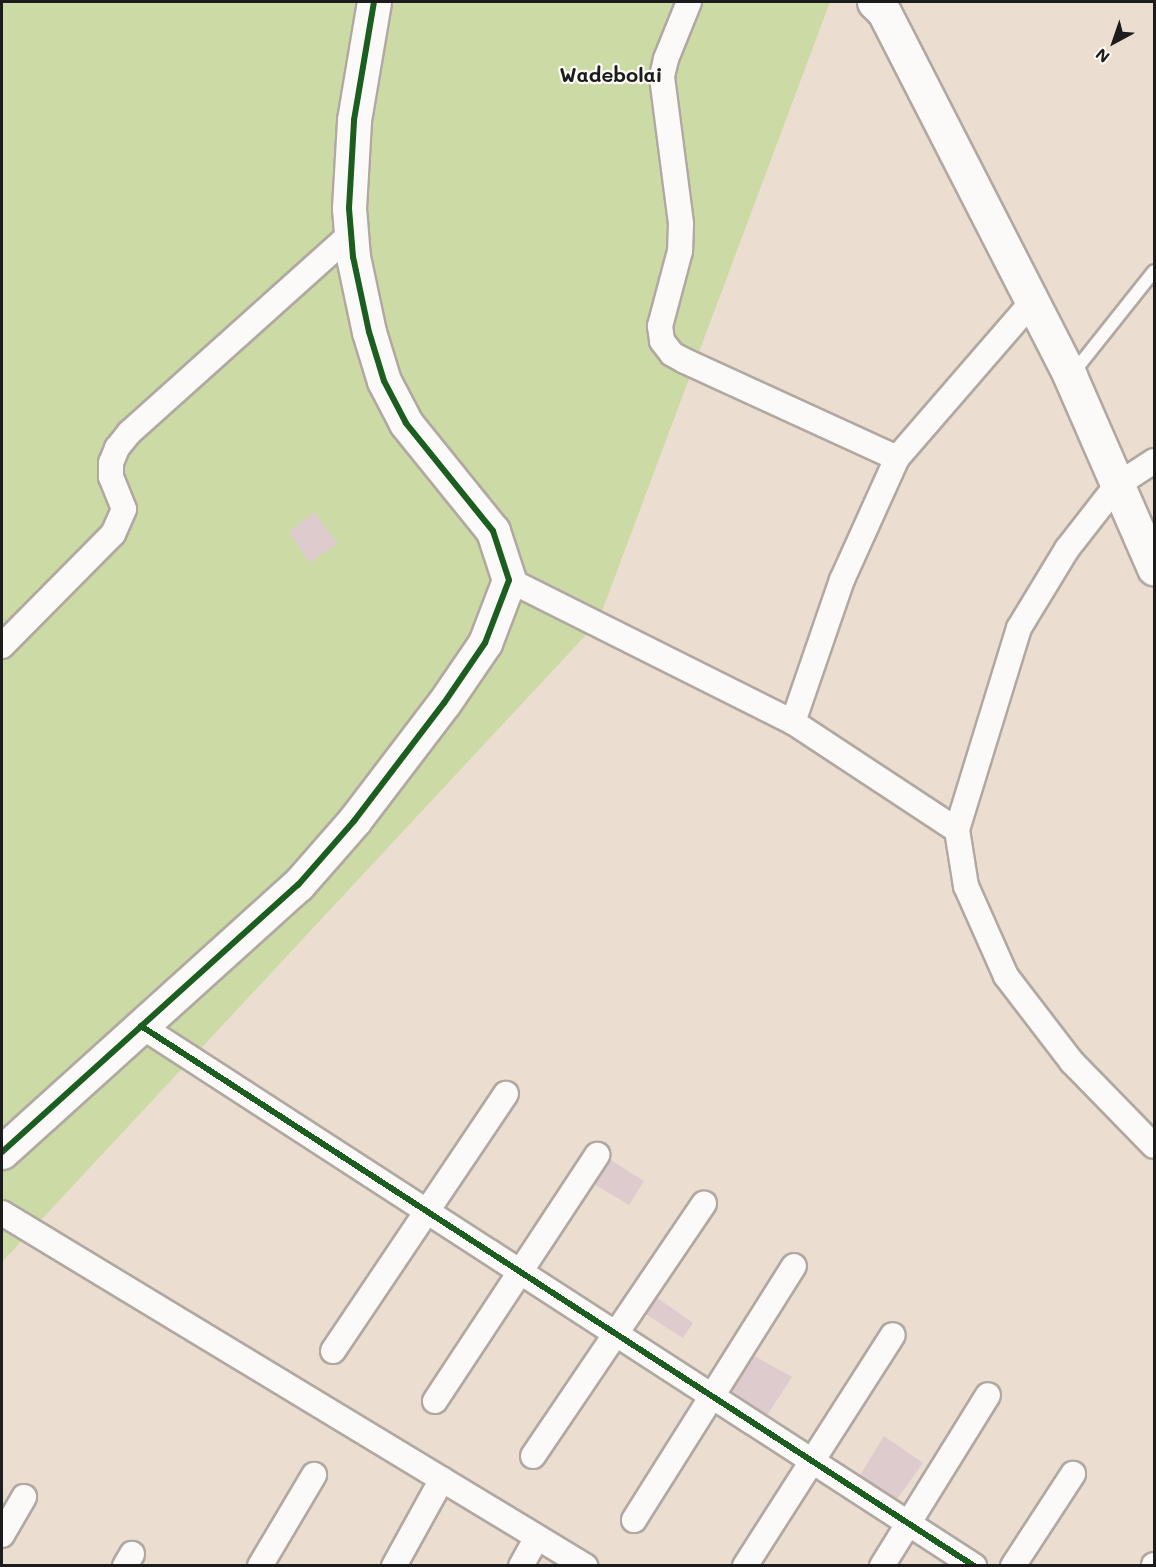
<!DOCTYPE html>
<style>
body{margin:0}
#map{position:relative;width:1156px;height:1567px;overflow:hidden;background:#ebded1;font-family:Mali,sans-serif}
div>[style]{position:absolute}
.green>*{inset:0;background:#ccdba6}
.building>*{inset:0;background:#ddcbcd}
.roads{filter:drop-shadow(2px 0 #b1a9a1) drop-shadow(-2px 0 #b1a9a1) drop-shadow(0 2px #b1a9a1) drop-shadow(0 -2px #b1a9a1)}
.lane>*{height:12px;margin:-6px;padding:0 6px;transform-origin:6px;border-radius:6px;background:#fcfaf8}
.street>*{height:24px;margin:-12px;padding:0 12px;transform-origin:12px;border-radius:12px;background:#fcfaf8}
.secondary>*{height:33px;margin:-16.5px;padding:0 16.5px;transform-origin:16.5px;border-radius:16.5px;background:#fcfaf8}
.cycleway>*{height:6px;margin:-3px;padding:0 3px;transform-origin:3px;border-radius:3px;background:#1b5e20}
span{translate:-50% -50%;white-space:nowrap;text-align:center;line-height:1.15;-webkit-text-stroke:4.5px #fdfcf7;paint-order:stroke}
.quarter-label{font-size:20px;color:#1c1c1c;font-weight:700}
.frame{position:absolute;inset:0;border:3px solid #1c1c1c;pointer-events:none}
.north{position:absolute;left:1084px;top:12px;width:60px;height:60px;-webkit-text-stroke:4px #fdfcf7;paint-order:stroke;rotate:220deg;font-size:16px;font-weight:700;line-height:24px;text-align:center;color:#1c1c1c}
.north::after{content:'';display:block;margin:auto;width:21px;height:27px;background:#1c1c1c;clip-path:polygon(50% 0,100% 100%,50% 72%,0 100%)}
</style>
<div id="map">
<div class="green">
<div style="clip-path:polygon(2px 2px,830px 2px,598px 622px,2px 1262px)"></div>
</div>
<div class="building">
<div style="clip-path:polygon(314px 512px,338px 544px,309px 562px,289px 532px)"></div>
<div style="clip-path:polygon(603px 1155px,644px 1181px,629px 1205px,589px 1181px)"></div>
<div style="clip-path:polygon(653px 1295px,693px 1323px,683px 1338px,644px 1313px)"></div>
<div style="clip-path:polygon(751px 1354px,792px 1377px,762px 1423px,724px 1400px)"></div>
<div style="clip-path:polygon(884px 1436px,923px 1463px,892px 1506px,856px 1482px)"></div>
</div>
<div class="roads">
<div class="lane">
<div style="left:1073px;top:373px;width:130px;rotate:-51.5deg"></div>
</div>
<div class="street">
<div style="left:689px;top:2px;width:61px;rotate:112deg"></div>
<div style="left:666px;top:59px;width:18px;rotate:103deg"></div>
<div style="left:662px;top:77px;width:148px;rotate:82.6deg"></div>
<div style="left:681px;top:224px;width:27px;rotate:92deg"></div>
<div style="left:680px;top:251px;width:78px;rotate:104.9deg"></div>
<div style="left:660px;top:326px;width:15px;rotate:82deg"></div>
<div style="left:662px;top:341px;width:16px;rotate:52deg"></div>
<div style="left:672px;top:354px;width:15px;rotate:28deg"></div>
<div style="left:685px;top:361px;width:233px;rotate:24.6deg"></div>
<div style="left:1154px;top:461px;width:44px;rotate:147deg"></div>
<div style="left:1117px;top:485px;width:81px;rotate:128deg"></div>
<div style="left:1067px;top:549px;width:92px;rotate:121.3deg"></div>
<div style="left:1019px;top:628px;width:211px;rotate:107.1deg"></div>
<div style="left:957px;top:830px;width:57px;rotate:80.9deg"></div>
<div style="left:966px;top:886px;width:98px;rotate:66deg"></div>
<div style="left:1006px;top:976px;width:108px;rotate:52.5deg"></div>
<div style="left:1072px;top:1062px;width:117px;rotate:45.7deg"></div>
<div style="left:509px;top:580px;width:318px;rotate:26.6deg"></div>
<div style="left:793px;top:722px;width:196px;rotate:33.4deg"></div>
<div style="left:2px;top:646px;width:158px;rotate:-45.3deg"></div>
<div style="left:113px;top:534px;width:27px;rotate:-66deg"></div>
<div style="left:124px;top:509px;width:35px;rotate:-112deg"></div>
<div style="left:111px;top:477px;width:14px;rotate:-90deg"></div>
<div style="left:111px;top:463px;width:16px;rotate:-68deg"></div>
<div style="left:117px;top:448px;width:19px;rotate:-51deg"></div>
<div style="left:129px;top:433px;width:298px;rotate:-41.9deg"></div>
<div style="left:793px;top:722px;width:150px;rotate:-71deg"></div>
<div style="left:842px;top:580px;width:134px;rotate:-65.7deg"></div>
<div style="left:897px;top:458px;width:206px;rotate:-49.1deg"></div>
<div style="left:141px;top:1026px;width:993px;rotate:32.95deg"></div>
<div style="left:2px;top:1213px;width:682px;rotate:31.19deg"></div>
<div style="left:333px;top:1351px;width:310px;rotate:-56.1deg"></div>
<div style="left:435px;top:1401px;width:295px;rotate:-56.6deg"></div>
<div style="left:533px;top:1456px;width:305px;rotate:-55.9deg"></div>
<div style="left:634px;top:1520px;width:300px;rotate:-57.8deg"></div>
<div style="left:2px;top:1535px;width:44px;rotate:-59.9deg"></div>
<div style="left:125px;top:1566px;width:14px;rotate:-60deg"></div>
<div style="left:260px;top:1566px;width:106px;rotate:-59.3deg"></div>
<div style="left:394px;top:1566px;width:99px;rotate:-61.1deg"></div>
<div style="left:521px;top:1566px;width:33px;rotate:-61deg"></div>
<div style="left:745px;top:1566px;width:274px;rotate:-57.4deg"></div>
<div style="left:882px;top:1566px;width:201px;rotate:-58.2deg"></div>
<div style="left:1013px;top:1566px;width:110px;rotate:-56.9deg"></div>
<div style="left:1154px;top:1566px;width:1px;rotate:-90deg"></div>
</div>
<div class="secondary">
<div style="left:874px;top:2px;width:14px;rotate:45deg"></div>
<div style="left:884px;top:12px;width:409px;rotate:62.9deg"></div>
<div style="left:1070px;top:376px;width:210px;rotate:66.4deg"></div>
<div style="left:2px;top:1152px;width:399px;rotate:-42.1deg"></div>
<div style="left:298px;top:885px;width:85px;rotate:-48.8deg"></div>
<div style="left:354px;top:821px;width:148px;rotate:-52.7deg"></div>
<div style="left:444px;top:703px;width:73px;rotate:-55.7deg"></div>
<div style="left:485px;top:643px;width:67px;rotate:-69.1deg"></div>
<div style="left:509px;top:580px;width:52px;rotate:-108.1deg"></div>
<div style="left:493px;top:531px;width:139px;rotate:-128.9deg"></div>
<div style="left:406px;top:423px;width:47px;rotate:-117.6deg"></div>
<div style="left:384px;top:381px;width:51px;rotate:-107deg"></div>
<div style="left:369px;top:332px;width:77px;rotate:-102deg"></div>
<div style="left:353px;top:257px;width:49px;rotate:-94.7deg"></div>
<div style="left:349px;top:208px;width:88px;rotate:-86.7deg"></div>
<div style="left:354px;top:120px;width:120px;rotate:-80.4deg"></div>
</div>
</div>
<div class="cycleway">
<div style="left:141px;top:1026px;width:993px;rotate:32.95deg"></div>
<div style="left:2px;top:1152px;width:399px;rotate:-42.1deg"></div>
<div style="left:298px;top:885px;width:85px;rotate:-48.8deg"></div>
<div style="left:354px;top:821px;width:148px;rotate:-52.7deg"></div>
<div style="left:444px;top:703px;width:73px;rotate:-55.7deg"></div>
<div style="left:485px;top:643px;width:67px;rotate:-69.1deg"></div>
<div style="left:509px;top:580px;width:52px;rotate:-108.1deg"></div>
<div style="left:493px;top:531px;width:139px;rotate:-128.9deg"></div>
<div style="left:406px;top:423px;width:47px;rotate:-117.6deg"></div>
<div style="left:384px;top:381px;width:51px;rotate:-107deg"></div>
<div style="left:369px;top:332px;width:77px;rotate:-102deg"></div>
<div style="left:353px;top:257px;width:49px;rotate:-94.7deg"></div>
<div style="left:349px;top:208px;width:88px;rotate:-86.7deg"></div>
<div style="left:354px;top:120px;width:120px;rotate:-80.4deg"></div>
</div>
<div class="quarter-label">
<span style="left:611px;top:74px">Wadebolai</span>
</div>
<div class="frame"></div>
<div class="north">N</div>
</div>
